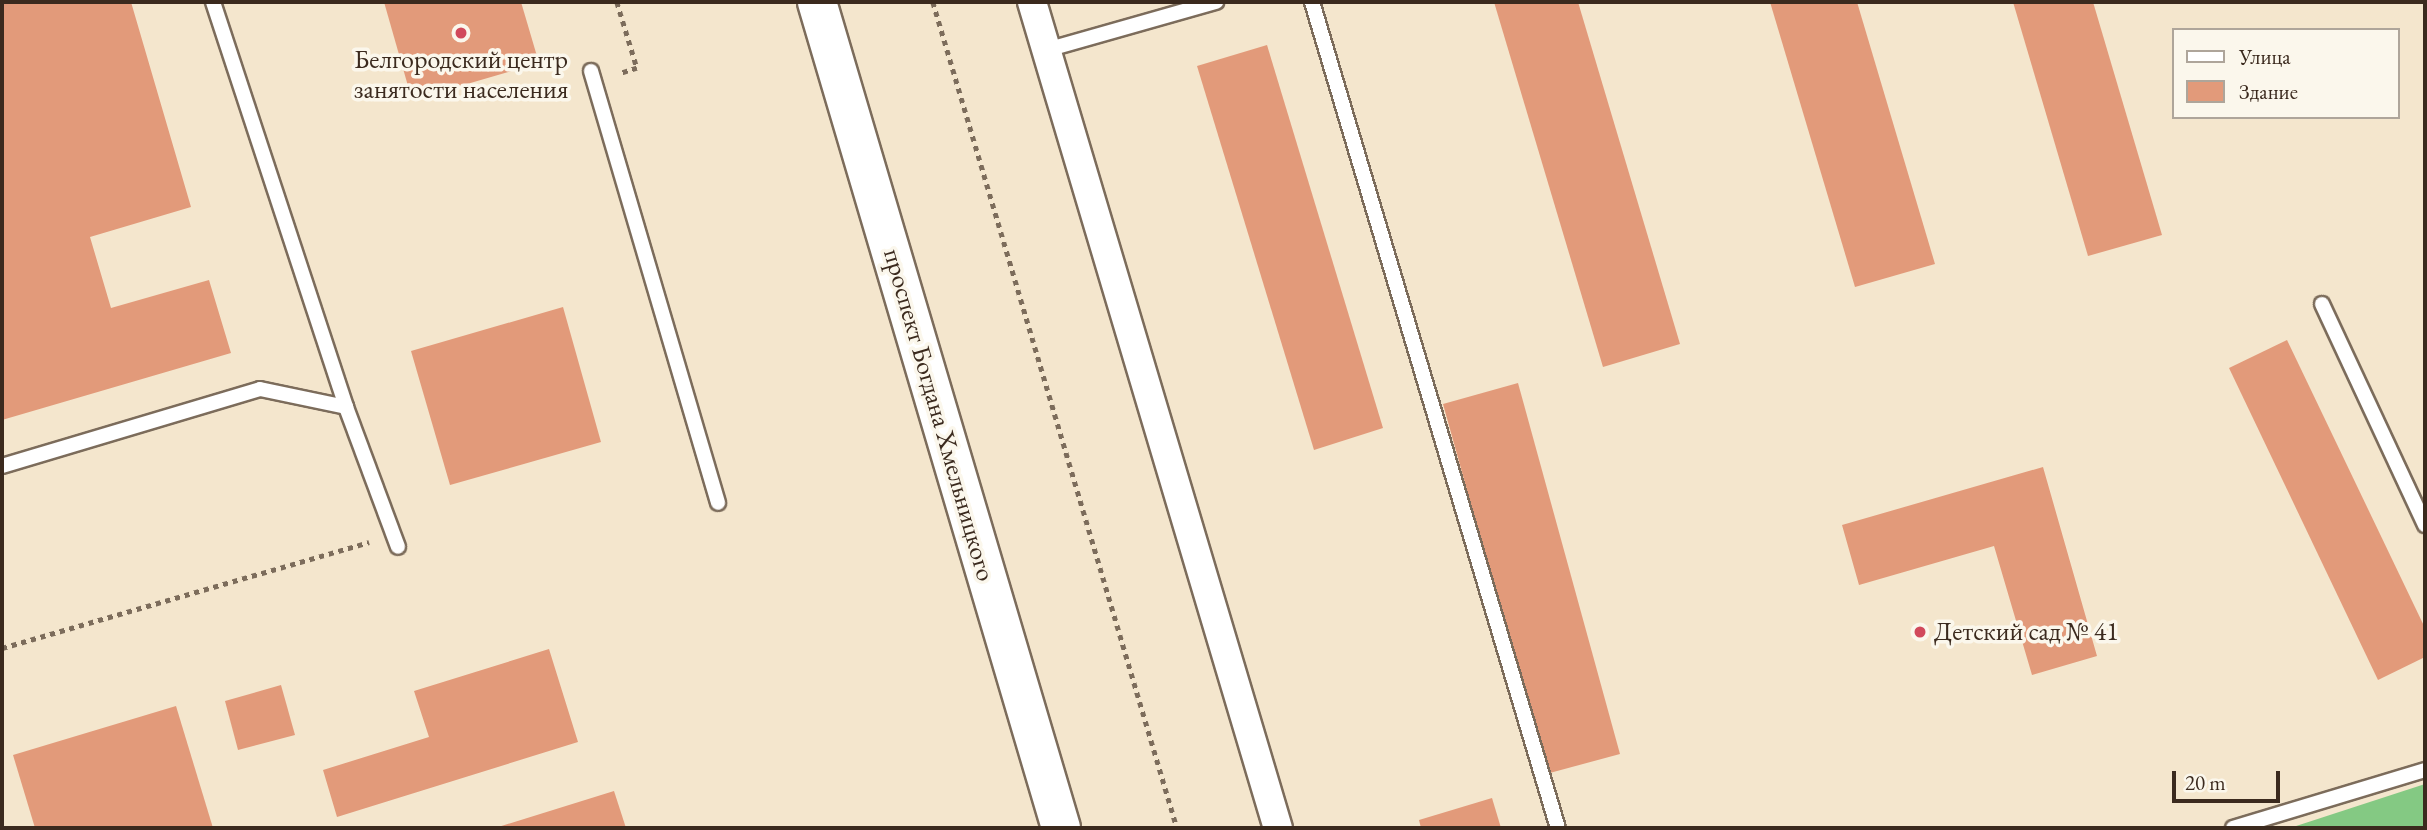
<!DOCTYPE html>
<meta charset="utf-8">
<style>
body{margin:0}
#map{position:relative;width:2427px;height:830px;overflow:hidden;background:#f4e6cd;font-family:"EB Garamond",serif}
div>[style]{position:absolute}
.green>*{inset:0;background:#84c983}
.building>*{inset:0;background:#e29a7a}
.path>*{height:4.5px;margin-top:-2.25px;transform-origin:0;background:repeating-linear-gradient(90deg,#7c6c5b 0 5px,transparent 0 10px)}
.roads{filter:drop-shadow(2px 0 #7c6c5b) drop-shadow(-2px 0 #7c6c5b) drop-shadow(0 2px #7c6c5b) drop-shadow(0 -2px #7c6c5b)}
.lane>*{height:14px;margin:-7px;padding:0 7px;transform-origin:7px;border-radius:7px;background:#fff}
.street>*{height:28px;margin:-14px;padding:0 14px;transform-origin:14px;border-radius:14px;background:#fff}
.primary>*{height:38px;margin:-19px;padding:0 19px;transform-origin:19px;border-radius:19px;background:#fff}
.dots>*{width:19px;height:19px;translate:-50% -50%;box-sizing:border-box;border:4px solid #fbf7ec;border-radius:50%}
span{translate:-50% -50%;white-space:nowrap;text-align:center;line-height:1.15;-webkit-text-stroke:7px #fbf7ec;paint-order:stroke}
.poi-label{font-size:26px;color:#3b2a1e}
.left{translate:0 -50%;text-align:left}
.street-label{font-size:26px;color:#3b2a1e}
.frame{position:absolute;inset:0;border:4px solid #3b2a1e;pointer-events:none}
.legend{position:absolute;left:2172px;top:28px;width:228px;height:91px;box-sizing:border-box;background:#fbf7ec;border:2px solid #aea59a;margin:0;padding:9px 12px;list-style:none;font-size:21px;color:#3b2a1e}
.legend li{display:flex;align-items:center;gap:14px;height:35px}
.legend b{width:35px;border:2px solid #aea59a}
.scale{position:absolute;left:2172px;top:771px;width:108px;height:32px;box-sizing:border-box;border:4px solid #3b2a1e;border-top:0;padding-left:9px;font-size:21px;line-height:24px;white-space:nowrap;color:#3b2a1e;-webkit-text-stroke:5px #fbf7ec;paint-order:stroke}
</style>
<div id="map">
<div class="green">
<div style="clip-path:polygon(2425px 784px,2425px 828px,2290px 828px)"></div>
</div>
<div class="building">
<div style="clip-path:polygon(2px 2px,131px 2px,191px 207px,90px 237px,111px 308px,209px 280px,231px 353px,2px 420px)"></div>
<div style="clip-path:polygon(384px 2px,521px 2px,539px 63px,412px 100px)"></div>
<div style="clip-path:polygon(1494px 2px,1578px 2px,1680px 344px,1603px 367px)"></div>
<div style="clip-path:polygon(1770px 2px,1857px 2px,1935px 264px,1855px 287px)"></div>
<div style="clip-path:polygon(2013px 2px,2093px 2px,2162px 235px,2088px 256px)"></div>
<div style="clip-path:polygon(1267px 45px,1383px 428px,1314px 450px,1197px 66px)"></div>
<div style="clip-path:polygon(563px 307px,601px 442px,450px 485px,411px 351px)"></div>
<div style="clip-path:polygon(2287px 340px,2425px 628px,2425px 657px,2378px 680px,2229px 368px)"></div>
<div style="clip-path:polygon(1518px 383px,1620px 754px,1546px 774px,1443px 404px)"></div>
<div style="clip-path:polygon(2043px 467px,2097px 656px,2032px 675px,1994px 546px,1859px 585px,1842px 525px)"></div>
<div style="clip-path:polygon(549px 649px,578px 742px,337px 817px,323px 770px,429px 737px,414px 691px)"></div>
<div style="clip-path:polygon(281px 685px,295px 735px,238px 750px,225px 701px)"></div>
<div style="clip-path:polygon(176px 706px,213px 828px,35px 828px,13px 755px)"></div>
<div style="clip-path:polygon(614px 791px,626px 828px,495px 828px)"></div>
<div style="clip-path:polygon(1492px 798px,1501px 828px,1421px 828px,1419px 820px)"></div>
</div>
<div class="path">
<div style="left:617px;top:2px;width:69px;rotate:73.1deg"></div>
<div style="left:637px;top:68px;width:19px;rotate:162deg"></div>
<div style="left:933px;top:2px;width:861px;rotate:73.54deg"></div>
<div style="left:2px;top:648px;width:382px;rotate:-16.1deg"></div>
</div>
<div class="roads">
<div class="lane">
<div style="left:213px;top:2px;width:426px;rotate:71.8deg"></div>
<div style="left:346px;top:407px;width:149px;rotate:69.6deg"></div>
<div style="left:1312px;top:2px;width:862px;rotate:73.42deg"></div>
<div style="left:1046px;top:50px;width:177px;rotate:-15.8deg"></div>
<div style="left:591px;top:71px;width:450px;rotate:73.6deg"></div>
<div style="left:2322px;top:304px;width:244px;rotate:65deg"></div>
<div style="left:2px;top:466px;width:269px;rotate:-16.6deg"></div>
<div style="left:260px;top:389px;width:88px;rotate:11.8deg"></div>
<div style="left:2233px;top:828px;width:201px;rotate:-16.8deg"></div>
</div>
<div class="street">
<div style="left:1032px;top:2px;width:862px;rotate:73.42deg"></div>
</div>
<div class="primary">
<div style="left:817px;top:2px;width:861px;rotate:73.54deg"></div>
</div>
</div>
<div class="dots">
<div style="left:461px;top:33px;background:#d1495b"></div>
<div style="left:1920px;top:632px;background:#d1495b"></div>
</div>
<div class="poi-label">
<span style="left:461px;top:75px">Белгородский центр<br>занятости населения</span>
<span class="left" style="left:1934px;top:632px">Детский сад № 41</span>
</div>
<div class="street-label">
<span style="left:939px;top:415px;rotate:74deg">проспект Богдана Хмельницкого</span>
</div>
<div class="frame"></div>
<ul class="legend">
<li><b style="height:9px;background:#fff"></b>Улица</li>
<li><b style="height:19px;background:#e29a7a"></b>Здание</li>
</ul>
<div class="scale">20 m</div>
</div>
